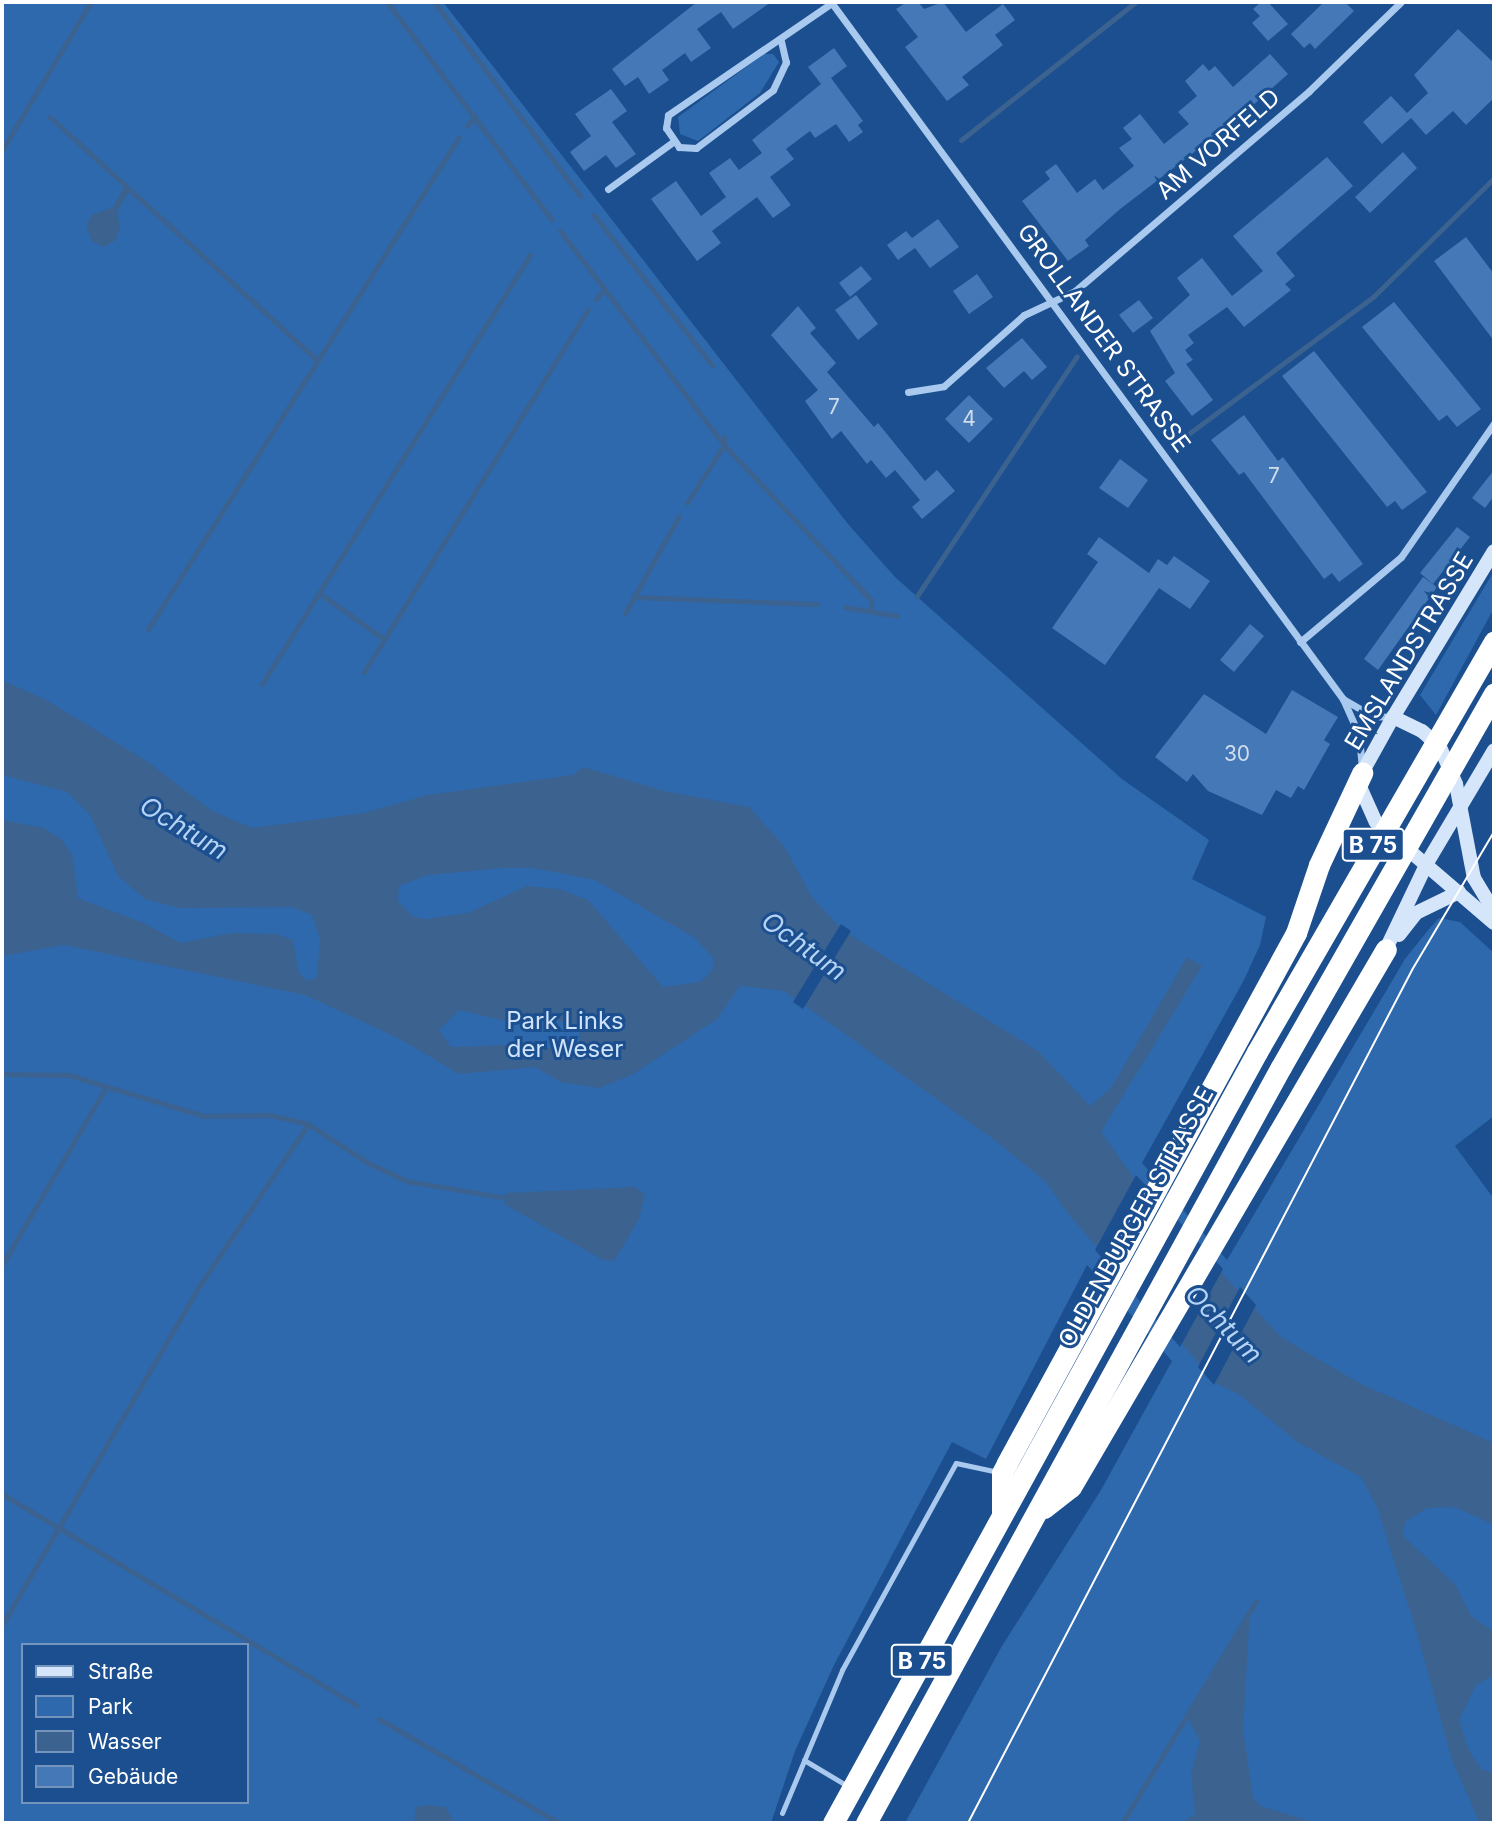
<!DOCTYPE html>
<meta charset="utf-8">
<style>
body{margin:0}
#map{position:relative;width:1496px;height:1825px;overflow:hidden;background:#1b4f8f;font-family:Inter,sans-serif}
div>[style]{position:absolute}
.green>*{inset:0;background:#2e69ad}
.water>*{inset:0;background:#3c6290}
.pier>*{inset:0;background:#1b4f8f}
.stream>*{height:5px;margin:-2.5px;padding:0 2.5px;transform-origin:2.5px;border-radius:2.5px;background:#3c6290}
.building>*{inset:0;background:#4478b7}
.lane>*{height:5px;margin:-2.5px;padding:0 2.5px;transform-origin:2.5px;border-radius:2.5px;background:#a9c9ee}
.street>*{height:7px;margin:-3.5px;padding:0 3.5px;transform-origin:3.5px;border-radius:3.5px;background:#a9c9ee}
.secondary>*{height:14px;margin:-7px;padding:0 7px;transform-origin:7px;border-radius:7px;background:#d6e6fa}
.highway>*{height:21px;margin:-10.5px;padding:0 10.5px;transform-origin:10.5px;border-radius:10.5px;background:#fff}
.tram>*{height:2px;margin:-1px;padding:0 1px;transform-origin:1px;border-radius:1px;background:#fff}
.highway-bridge>*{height:21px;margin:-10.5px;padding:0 10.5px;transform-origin:10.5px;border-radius:10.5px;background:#fff}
span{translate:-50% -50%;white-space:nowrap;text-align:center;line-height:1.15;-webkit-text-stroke:6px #1b4f8f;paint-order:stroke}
.number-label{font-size:21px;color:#d0dded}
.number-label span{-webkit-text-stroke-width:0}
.shield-label span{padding:2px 5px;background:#1b4f8f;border:2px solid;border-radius:5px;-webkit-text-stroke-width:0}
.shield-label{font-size:23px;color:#fff;font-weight:700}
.street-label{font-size:24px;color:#fff}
.park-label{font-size:24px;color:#cfe3fa}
.water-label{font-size:26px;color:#b5d3f5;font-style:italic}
.frame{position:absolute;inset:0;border:4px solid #fff;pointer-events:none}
.legend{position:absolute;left:21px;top:1643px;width:228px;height:161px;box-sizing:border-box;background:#1b4f8f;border:2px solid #7695bc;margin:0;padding:9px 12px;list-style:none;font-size:21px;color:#fff}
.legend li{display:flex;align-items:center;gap:14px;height:35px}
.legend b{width:35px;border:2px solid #7695bc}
</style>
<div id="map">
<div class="green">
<div style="clip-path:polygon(evenodd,2px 2px,443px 2px,848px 524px,895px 577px,1122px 779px,1209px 840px,1192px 879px,1266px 917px,1260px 945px,1244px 980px,1142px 1163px,1227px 1260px,1405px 959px,1429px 929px,1439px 918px,1460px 922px,1494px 953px,1494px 1116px,1455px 1146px,1494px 1199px,1494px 1823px,905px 1823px,1002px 1646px,1101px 1490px,1172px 1361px,1087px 1265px,986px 1459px,952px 1442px,834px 1665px,795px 1751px,771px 1823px,2px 1823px,2px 2px,23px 1645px,247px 1645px,247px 1802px,23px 1802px,23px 1645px)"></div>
<div style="clip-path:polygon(764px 54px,773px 54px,779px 62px,760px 93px,698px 141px,680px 134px,678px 117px)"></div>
<div style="clip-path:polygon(1494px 571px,1494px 608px,1436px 715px,1420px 695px)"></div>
</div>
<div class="water">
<div style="clip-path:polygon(124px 187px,129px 192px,117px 212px,120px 228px,116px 240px,103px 247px,92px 241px,86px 226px,92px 215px,113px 207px)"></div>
<div style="clip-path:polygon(evenodd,2px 680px,48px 701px,148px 762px,212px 811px,253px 828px,364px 813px,428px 795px,573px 775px,583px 767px,664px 791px,749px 807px,784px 846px,812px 897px,842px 930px,1038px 1051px,1090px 1106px,1111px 1088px,1187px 957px,1202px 966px,1101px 1132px,1134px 1178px,1282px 1338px,1361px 1384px,1494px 1443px,1494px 1525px,1455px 1507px,1427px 1508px,1405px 1522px,1403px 1536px,1456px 1585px,1471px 1616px,1494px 1632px,1494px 1675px,1476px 1685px,1459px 1720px,1469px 1751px,1481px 1769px,1494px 1773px,1494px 1823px,1480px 1823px,1452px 1760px,1416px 1630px,1377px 1507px,1361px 1477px,1299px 1443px,1237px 1393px,1217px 1384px,1069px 1215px,1046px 1182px,996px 1141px,784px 991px,740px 986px,717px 1019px,633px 1074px,600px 1088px,561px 1082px,535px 1067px,459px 1074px,400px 1039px,305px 995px,64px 945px,2px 956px,2px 820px,44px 828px,61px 839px,72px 854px,78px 898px,146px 924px,180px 943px,232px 933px,277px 934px,293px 940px,299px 973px,307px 981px,317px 977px,320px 939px,312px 915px,292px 907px,179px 908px,145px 899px,118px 876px,90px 815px,67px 792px,2px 775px,2px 680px,504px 868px,533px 868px,595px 880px,695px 938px,714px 959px,712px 971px,700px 982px,663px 987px,588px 900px,559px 889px,527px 886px,468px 913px,425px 919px,412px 916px,398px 901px,399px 886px,428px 875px,504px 868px,2px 680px,459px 1010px,505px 1021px,561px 1021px,579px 1031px,579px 1049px,564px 1056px,551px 1048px,527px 1044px,451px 1047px,439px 1030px,459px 1010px)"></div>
<div style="clip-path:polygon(635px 1187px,645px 1194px,639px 1219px,614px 1261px,603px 1260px,504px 1204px,506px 1193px)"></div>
<div style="clip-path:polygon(1250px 1612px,1243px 1729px,1253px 1797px,1260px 1806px,1316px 1823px,1181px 1823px,1195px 1814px,1191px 1773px,1200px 1741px,1187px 1717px)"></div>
<div style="clip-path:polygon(428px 1805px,445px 1807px,455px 1823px,414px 1823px,416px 1807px)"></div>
</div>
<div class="pier">
<div style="clip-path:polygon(841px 924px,851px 931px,803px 1009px,793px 1002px)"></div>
<div style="clip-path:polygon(1136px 1175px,1223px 1269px,1180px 1347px,1095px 1250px)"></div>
<div style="clip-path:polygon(1240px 1287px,1256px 1305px,1214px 1385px,1198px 1367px)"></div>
</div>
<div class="stream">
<div style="left:387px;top:2px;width:273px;rotate:52.9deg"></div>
<div style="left:434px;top:2px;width:243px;rotate:53deg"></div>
<div style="left:50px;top:117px;width:362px;rotate:42.3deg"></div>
<div style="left:467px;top:126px;width:13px;rotate:-51deg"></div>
<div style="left:961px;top:140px;width:223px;rotate:-38.3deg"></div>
<div style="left:2px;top:150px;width:173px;rotate:-59deg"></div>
<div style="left:594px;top:215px;width:191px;rotate:51.8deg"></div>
<div style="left:560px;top:231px;width:270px;rotate:52.5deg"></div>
<div style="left:724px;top:445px;width:214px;rotate:46.5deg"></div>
<div style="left:871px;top:600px;width:10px;rotate:90deg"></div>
<div style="left:596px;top:299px;width:12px;rotate:-48deg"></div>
<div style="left:1187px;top:435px;width:232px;rotate:-36.6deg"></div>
<div style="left:1373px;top:297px;width:170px;rotate:-44.5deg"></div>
<div style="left:687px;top:503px;width:69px;rotate:-57.5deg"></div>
<div style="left:724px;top:445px;width:8px;rotate:-90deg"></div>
<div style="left:319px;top:593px;width:80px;rotate:35.3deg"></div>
<div style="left:917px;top:596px;width:288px;rotate:-56.3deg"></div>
<div style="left:633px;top:597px;width:184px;rotate:2.2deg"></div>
<div style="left:845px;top:607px;width:53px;rotate:9.8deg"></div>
<div style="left:625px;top:613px;width:111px;rotate:-60.9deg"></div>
<div style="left:148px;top:629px;width:582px;rotate:-57.7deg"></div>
<div style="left:364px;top:672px;width:426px;rotate:-58.3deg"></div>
<div style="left:262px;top:684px;width:506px;rotate:-58.01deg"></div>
<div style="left:2px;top:1074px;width:67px;rotate:0.9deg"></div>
<div style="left:69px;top:1075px;width:141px;rotate:16.9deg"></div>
<div style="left:204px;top:1116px;width:66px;rotate:-0.9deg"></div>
<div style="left:270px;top:1115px;width:39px;rotate:13deg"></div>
<div style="left:308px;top:1124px;width:72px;rotate:33deg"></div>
<div style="left:368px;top:1163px;width:43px;rotate:24.8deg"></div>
<div style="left:407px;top:1181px;width:100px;rotate:9.7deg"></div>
<div style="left:2px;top:1265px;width:206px;rotate:-59.7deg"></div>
<div style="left:2px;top:1494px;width:413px;rotate:30.8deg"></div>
<div style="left:2px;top:1625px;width:393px;rotate:-59.8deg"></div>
<div style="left:200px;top:1285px;width:194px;rotate:-56.1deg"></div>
<div style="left:379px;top:1719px;width:208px;rotate:30deg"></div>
<div style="left:1122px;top:1823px;width:259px;rotate:-58.9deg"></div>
</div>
<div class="building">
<div style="clip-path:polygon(697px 2px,771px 2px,733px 29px,721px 12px,697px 29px,711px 48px,691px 62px,685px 53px,662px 70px,669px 80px,649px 94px,638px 77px,625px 86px,612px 69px)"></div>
<div style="clip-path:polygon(907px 2px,918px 2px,924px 9px,943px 2px,966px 32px,1003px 4px,1015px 20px,995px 35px,1003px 45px,962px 77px,969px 85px,947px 101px,905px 47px,918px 37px,896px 9px)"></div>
<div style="clip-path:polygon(1261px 2px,1268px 2px,1288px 24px,1268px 41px,1252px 23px,1260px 16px,1253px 9px)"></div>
<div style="clip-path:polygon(1324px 2px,1345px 2px,1354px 11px,1315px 49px,1310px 43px,1304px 48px,1291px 34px)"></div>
<div style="clip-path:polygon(1458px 29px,1494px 63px,1494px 98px,1466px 125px,1453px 111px,1426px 135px,1411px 118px,1382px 144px,1363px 122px,1391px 96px,1407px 113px,1428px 93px,1414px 75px)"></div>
<div style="clip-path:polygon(834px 48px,847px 66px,831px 78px,863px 121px,858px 125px,863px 132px,849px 142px,836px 124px,815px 138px,810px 131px,786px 149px,794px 159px,770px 177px,791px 205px,773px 218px,757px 197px,712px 231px,721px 243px,697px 261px,651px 199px,676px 181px,701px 216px,726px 197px,709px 173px,730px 158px,739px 170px,762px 153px,752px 140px,821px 84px,808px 67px)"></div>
<div style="clip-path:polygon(1270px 54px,1288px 74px,1241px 116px,1119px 210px,1085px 240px,1089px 246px,1068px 261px,1022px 201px,1050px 179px,1045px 172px,1056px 164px,1077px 193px,1095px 179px,1103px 190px,1134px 166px,1119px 148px,1132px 139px,1123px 128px,1140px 114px,1164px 144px,1189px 124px,1178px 112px,1197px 96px,1185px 81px,1203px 64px,1209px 71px,1215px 66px,1233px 87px)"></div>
<div style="clip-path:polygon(611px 89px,627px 111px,612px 122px,636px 154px,616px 168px,606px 155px,584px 171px,570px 152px,591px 136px,575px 114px)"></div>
<div style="clip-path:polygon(1403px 152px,1417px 168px,1370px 213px,1355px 197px)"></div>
<div style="clip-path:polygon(1327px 157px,1353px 186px,1276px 253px,1295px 276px,1285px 284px,1291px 290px,1244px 327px,1227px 307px,1188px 335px,1194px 343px,1185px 350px,1193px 360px,1186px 364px,1213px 400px,1192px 416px,1165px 381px,1175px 373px,1150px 331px,1190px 295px,1177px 278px,1202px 258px,1232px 296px,1263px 271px,1233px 236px)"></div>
<div style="clip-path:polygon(938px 219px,959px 247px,930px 268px,915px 248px,898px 260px,887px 245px,906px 231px,912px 238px)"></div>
<div style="clip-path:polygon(1466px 237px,1494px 274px,1494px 341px,1434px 261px)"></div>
<div style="clip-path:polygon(861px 266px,872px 279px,850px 297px,839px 283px)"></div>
<div style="clip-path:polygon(977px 274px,993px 297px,969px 314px,953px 291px)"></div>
<div style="clip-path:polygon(856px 295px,878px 324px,858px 340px,835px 310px)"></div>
<div style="clip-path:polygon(1139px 300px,1153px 318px,1133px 333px,1119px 315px)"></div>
<div style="clip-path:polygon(1394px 302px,1481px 409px,1457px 427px,1447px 415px,1439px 421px,1362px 327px)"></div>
<div style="clip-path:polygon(798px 306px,816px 328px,810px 333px,836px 363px,827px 372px,874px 427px,878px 423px,925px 481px,937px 470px,955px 491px,922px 519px,912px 507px,920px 500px,895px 470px,886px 478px,871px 460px,867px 464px,841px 431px,832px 439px,805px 401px,818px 390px,771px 335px)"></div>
<div style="clip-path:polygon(1022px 338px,1047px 367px,1032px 380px,1024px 371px,1004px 388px,986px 368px)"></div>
<div style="clip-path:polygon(1314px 351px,1427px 492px,1402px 510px,1395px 501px,1387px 507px,1282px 376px)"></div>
<div style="clip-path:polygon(969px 395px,993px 419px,969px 443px,945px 419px)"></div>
<div style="clip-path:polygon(1244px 415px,1278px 461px,1283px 457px,1363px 564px,1339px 582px,1332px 573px,1324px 579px,1244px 472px,1239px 475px,1211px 440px)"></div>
<div style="clip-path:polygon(1120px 459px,1148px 480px,1128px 508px,1099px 488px)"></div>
<div style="clip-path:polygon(1494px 470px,1494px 496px,1485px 508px,1472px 498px)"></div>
<div style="clip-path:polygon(1457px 527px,1470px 537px,1433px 584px,1420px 573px)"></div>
<div style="clip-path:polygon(1099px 537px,1149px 573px,1158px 559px,1167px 565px,1174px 556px,1210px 581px,1190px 609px,1159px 588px,1105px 665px,1052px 628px,1098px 562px,1087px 554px)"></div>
<div style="clip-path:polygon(1423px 577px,1437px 587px,1378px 670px,1364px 659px)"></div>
<div style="clip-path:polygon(1250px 624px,1264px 636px,1234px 672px,1220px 660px)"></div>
<div style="clip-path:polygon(1292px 690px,1338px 717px,1324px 740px,1330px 744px,1304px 790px,1298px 786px,1291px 798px,1276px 790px,1262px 815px,1208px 791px,1193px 774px,1187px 782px,1155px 757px,1204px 694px,1266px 734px)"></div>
</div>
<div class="lane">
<div style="left:804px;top:1760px;width:49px;rotate:30.8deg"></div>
<div style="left:782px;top:1813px;width:155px;rotate:-67.2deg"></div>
<div style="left:842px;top:1670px;width:236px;rotate:-61.2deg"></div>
<div style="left:956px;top:1463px;width:43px;rotate:12.1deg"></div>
</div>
<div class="street">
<div style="left:831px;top:2px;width:865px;rotate:53.7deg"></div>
<div style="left:1343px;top:699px;width:39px;rotate:66deg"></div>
<div style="left:1359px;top:735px;width:32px;rotate:85deg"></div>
<div style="left:781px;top:41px;width:22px;rotate:77deg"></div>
<div style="left:786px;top:62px;width:31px;rotate:115deg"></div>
<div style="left:773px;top:90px;width:96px;rotate:143deg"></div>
<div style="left:696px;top:148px;width:17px;rotate:-177deg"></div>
<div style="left:679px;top:147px;width:23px;rotate:-124deg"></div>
<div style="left:666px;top:128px;width:13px;rotate:-81deg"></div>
<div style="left:668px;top:115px;width:200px;rotate:-34.4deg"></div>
<div style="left:608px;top:189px;width:82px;rotate:-36deg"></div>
<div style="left:908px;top:392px;width:36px;rotate:-9deg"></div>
<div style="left:944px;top:386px;width:107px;rotate:-41.6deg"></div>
<div style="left:1024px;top:315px;width:56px;rotate:-25.2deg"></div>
<div style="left:1075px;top:291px;width:308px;rotate:-40.5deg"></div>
<div style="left:1309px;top:91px;width:128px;rotate:-44.1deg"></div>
<div style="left:1300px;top:642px;width:132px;rotate:-40.1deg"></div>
<div style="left:1401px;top:557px;width:163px;rotate:-55.2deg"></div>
<div style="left:1343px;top:699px;width:34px;rotate:30deg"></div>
<div style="left:1372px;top:716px;width:20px;rotate:3deg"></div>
</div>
<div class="secondary">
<div style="left:1494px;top:551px;width:194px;rotate:121.3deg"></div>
<div style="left:1393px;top:717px;width:64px;rotate:119deg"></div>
<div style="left:1362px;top:773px;width:16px;rotate:94deg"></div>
<div style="left:1361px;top:789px;width:36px;rotate:66deg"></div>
<div style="left:1376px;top:822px;width:155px;rotate:40.6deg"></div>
<div style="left:1393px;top:717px;width:32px;rotate:26deg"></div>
<div style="left:1422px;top:731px;width:24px;rotate:42deg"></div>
<div style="left:1440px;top:747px;width:40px;rotate:66.6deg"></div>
<div style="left:1456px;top:784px;width:96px;rotate:79.2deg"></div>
<div style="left:1474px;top:878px;width:39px;rotate:59deg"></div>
<div style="left:1399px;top:935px;width:28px;rotate:-52deg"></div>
<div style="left:1416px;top:913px;width:48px;rotate:-26deg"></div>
<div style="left:1386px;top:949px;width:95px;rotate:-64.5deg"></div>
<div style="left:1427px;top:863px;width:131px;rotate:-59.3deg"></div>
</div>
<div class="highway">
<div style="left:1044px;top:1508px;width:34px;rotate:-38deg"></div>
<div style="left:1071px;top:1487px;width:623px;rotate:-59.65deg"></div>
<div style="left:1002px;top:1514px;width:41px;rotate:-90deg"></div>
<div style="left:1002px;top:1473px;width:11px;rotate:-63deg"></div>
<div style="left:1007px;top:1463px;width:604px;rotate:-61.4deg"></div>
<div style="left:1296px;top:933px;width:72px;rotate:-71.3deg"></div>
<div style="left:1319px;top:865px;width:102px;rotate:-64.9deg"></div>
<div style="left:833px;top:1823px;width:880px;rotate:-61.19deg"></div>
<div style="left:866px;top:1823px;width:862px;rotate:-61.24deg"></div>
</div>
<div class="tram">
<div style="left:968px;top:1823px;width:962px;rotate:-62.5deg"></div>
<div style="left:1412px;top:970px;width:161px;rotate:-59.3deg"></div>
</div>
<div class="highway-bridge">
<div style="left:1257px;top:1052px;width:474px;rotate:-60deg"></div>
<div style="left:1281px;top:1067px;width:430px;rotate:-60.3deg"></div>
</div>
<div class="number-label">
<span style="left:834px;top:407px">7</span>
<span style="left:969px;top:419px">4</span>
<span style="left:1274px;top:476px">7</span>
<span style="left:1237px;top:754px">30</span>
</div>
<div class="shield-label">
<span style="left:1373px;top:845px">B 75</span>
<span style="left:922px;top:1661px">B 75</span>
</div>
<div class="street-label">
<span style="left:1218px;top:144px;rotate:-41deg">AM VORFELD</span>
<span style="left:1104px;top:338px;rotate:54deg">GROLLANDER STRASSE</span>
<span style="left:1409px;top:651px;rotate:-59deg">EMSLANDSTRASSE</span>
<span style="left:1136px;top:1217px;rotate:-61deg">OLDENBURGER STRASSE</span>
</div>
<div class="park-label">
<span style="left:565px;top:1035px">Park Links<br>der Weser</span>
</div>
<div class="water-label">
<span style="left:184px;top:828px;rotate:31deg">Ochtum</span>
<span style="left:804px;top:946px;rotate:36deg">Ochtum</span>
<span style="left:1224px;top:1324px;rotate:46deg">Ochtum</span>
</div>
<div class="frame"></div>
<ul class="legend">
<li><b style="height:9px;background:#d6e6fa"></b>Straße</li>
<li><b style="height:19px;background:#2e69ad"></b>Park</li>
<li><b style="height:19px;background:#3c6290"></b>Wasser</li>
<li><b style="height:19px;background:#4478b7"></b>Gebäude</li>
</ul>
</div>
